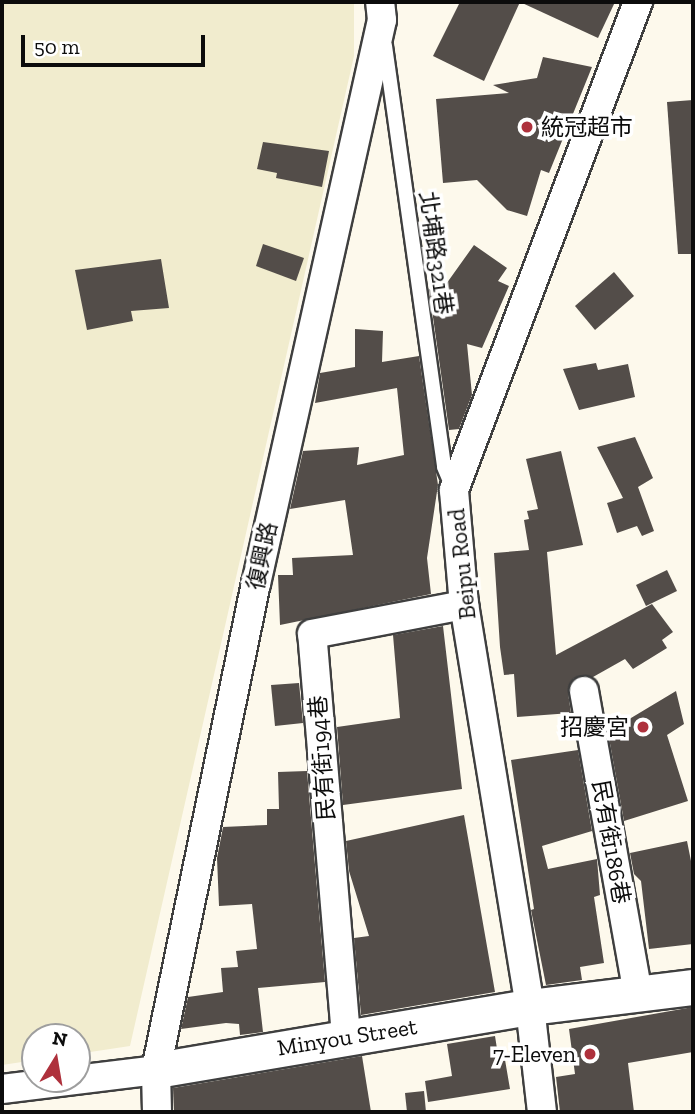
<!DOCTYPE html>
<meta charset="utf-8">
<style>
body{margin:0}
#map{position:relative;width:695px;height:1114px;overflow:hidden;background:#fdf9ec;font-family:"Zilla Slab","Noto Sans TC",serif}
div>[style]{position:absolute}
.farmland>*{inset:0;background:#f1ecce}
.building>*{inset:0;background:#534d49}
.roads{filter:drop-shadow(2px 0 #3f3f3f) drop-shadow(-2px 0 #3f3f3f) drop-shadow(0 2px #3f3f3f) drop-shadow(0 -2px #3f3f3f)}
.service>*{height:14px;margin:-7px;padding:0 7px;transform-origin:7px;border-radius:7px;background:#fff}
.minor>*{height:28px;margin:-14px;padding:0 14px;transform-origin:14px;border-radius:14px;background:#fff}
.tertiary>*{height:35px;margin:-17.5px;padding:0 17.5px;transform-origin:17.5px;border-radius:17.5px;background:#fff}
.dots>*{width:19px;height:19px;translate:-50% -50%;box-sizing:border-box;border:4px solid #fff;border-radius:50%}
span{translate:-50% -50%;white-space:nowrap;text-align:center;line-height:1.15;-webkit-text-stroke:7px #fff;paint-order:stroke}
.poi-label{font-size:23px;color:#0c0c0c}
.left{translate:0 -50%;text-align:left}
.right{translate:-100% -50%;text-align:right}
.street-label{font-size:23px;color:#0c0c0c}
.frame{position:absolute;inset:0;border:4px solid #0c0c0c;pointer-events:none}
.north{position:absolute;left:21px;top:1023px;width:70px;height:70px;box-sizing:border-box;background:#fff;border:2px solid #9e9e9e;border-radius:50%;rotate:11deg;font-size:19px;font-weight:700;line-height:28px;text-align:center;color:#0c0c0c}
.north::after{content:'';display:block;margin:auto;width:24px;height:32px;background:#ae313c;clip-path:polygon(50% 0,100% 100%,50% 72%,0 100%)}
.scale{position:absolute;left:21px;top:35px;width:184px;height:32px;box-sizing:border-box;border:4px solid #0c0c0c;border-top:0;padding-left:9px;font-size:21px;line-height:24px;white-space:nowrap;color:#0c0c0c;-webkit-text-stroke:5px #fff;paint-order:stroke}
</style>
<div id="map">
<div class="farmland">
<div style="clip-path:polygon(2px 2px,354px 2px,354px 56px,130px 1046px,77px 1054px,77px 1037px,35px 1037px,35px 1060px,2px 1065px)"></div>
</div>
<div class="building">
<div style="clip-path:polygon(460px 2px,520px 2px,484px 81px,433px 56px)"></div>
<div style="clip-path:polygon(520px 2px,615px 2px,598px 38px)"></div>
<div style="clip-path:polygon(543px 57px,592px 67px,549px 173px,541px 170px,527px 216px,507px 210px,477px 180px,443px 183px,436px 99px,509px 93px,493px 85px,537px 78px)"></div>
<div style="clip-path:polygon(693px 100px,693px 254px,678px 254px,667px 102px)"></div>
<div style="clip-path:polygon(263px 142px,329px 151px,322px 187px,276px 178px,277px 173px,257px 169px)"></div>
<div style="clip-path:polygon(263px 244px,304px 258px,296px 281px,256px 266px)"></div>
<div style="clip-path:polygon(474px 245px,507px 268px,498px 281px,509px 286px,482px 348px,467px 344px,472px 395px,459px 429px,449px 430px,429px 289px,439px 294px)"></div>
<div style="clip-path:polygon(161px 259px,169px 308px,131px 311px,133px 321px,87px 330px,75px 270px)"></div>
<div style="clip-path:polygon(614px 272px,634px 296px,595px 330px,575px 306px)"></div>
<div style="clip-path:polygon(355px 329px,383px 331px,382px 362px,419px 356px,438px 485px,427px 558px,431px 594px,280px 625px,278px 575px,293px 575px,292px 558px,353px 555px,345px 500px,290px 509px,303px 451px,359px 447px,357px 465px,404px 455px,397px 388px,315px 403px,320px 373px,355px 367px)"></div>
<div style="clip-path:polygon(596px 363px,598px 370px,628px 364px,635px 397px,579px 410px,563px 369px)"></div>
<div style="clip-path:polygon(635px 437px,653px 478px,638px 487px,654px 531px,642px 536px,637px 526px,617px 533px,607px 503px,623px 498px,597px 447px)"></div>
<div style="clip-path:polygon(561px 451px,583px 545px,547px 552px,556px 655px,652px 604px,673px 632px,662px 640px,667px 648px,633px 669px,625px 659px,593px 677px,574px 678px,568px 693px,571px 713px,517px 717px,514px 674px,504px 675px,500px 647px,494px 553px,529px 550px,524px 520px,529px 519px,527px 511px,538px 509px,526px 459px)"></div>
<div style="clip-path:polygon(667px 570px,677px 591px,646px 606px,636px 585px)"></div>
<div style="clip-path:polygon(443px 626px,462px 789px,343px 805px,337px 727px,400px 718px,393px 635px)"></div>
<div style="clip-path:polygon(299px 683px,303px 723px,275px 726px,271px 685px)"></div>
<div style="clip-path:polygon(676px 691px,684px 724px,667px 735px,688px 801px,624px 821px,607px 727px,622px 717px,626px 721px)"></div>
<div style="clip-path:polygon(578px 750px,592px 831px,542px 846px,548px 869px,597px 859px,600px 895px,594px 897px,604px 963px,580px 967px,582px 980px,546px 985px,531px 910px,534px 909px,511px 760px)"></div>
<div style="clip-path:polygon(307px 771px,325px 982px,258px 988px,263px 1032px,240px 1035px,239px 1024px,226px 1023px,181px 1029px,188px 997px,223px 992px,221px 968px,238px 967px,236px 951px,257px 949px,252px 904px,219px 906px,217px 858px,223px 827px,267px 825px,267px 809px,279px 809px,278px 772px)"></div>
<div style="clip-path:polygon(464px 815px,495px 992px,361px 1015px,354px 938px,369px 936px,349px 871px,346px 841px)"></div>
<div style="clip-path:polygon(687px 841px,693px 871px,693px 944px,649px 949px,641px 881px,634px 874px,630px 853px)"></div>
<div style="clip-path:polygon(693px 1007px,693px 1052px,628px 1063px,634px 1112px,560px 1112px,556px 1077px,575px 1074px,569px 1029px)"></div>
<div style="clip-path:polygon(495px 1036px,498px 1055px,504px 1054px,510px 1089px,428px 1102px,425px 1081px,452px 1076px,447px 1044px)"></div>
<div style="clip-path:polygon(362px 1056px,371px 1112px,174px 1112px,173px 1088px)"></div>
<div style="clip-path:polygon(424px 1091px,426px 1112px,407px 1112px,405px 1093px)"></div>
</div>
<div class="roads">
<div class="service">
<div style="left:385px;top:46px;width:425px;rotate:82deg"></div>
<div style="left:444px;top:467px;width:23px;rotate:67deg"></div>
</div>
<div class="minor">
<div style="left:584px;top:691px;width:308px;rotate:79.9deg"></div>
<div style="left:346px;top:1036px;width:403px;rotate:-94.8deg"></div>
<div style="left:312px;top:634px;width:155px;rotate:-10.8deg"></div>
<div style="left:2px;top:1089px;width:155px;rotate:-7deg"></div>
<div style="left:157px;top:1112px;width:42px;rotate:-91.4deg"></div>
<div style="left:156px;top:1070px;width:496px;rotate:-78.4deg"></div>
<div style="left:256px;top:584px;width:578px;rotate:-77.41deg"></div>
<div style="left:382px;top:20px;width:18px;rotate:-96deg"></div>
<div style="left:542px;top:1112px;width:106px;rotate:-96.5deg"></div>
<div style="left:530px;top:1007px;width:407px;rotate:-99.3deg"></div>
<div style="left:464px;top:605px;width:115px;rotate:-95deg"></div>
<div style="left:454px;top:490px;width:522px;rotate:-69.34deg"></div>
</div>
<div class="tertiary">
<div style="left:156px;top:1070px;width:379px;rotate:-9.6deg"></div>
<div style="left:530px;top:1007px;width:164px;rotate:-7deg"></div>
</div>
</div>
<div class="dots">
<div style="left:527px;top:127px;background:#ae313c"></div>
<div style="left:643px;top:727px;background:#ae313c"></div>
<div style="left:590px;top:1054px;background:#ae313c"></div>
</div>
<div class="poi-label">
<span class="left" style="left:541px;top:127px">統冠超市</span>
<span class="right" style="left:629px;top:727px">招慶宮</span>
<span class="right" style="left:576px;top:1054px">7-Eleven</span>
</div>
<div class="street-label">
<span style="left:436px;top:253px;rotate:82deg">北埔路321巷</span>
<span style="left:262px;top:556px;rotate:-78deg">復興路</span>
<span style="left:462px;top:564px;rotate:-96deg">Beipu Road</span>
<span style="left:322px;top:758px;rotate:-94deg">民有街194巷</span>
<span style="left:611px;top:842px;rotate:80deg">民有街186巷</span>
<span style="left:347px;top:1037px;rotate:-9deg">Minyou Street</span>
</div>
<div class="frame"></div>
<div class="north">N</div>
<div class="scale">50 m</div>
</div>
